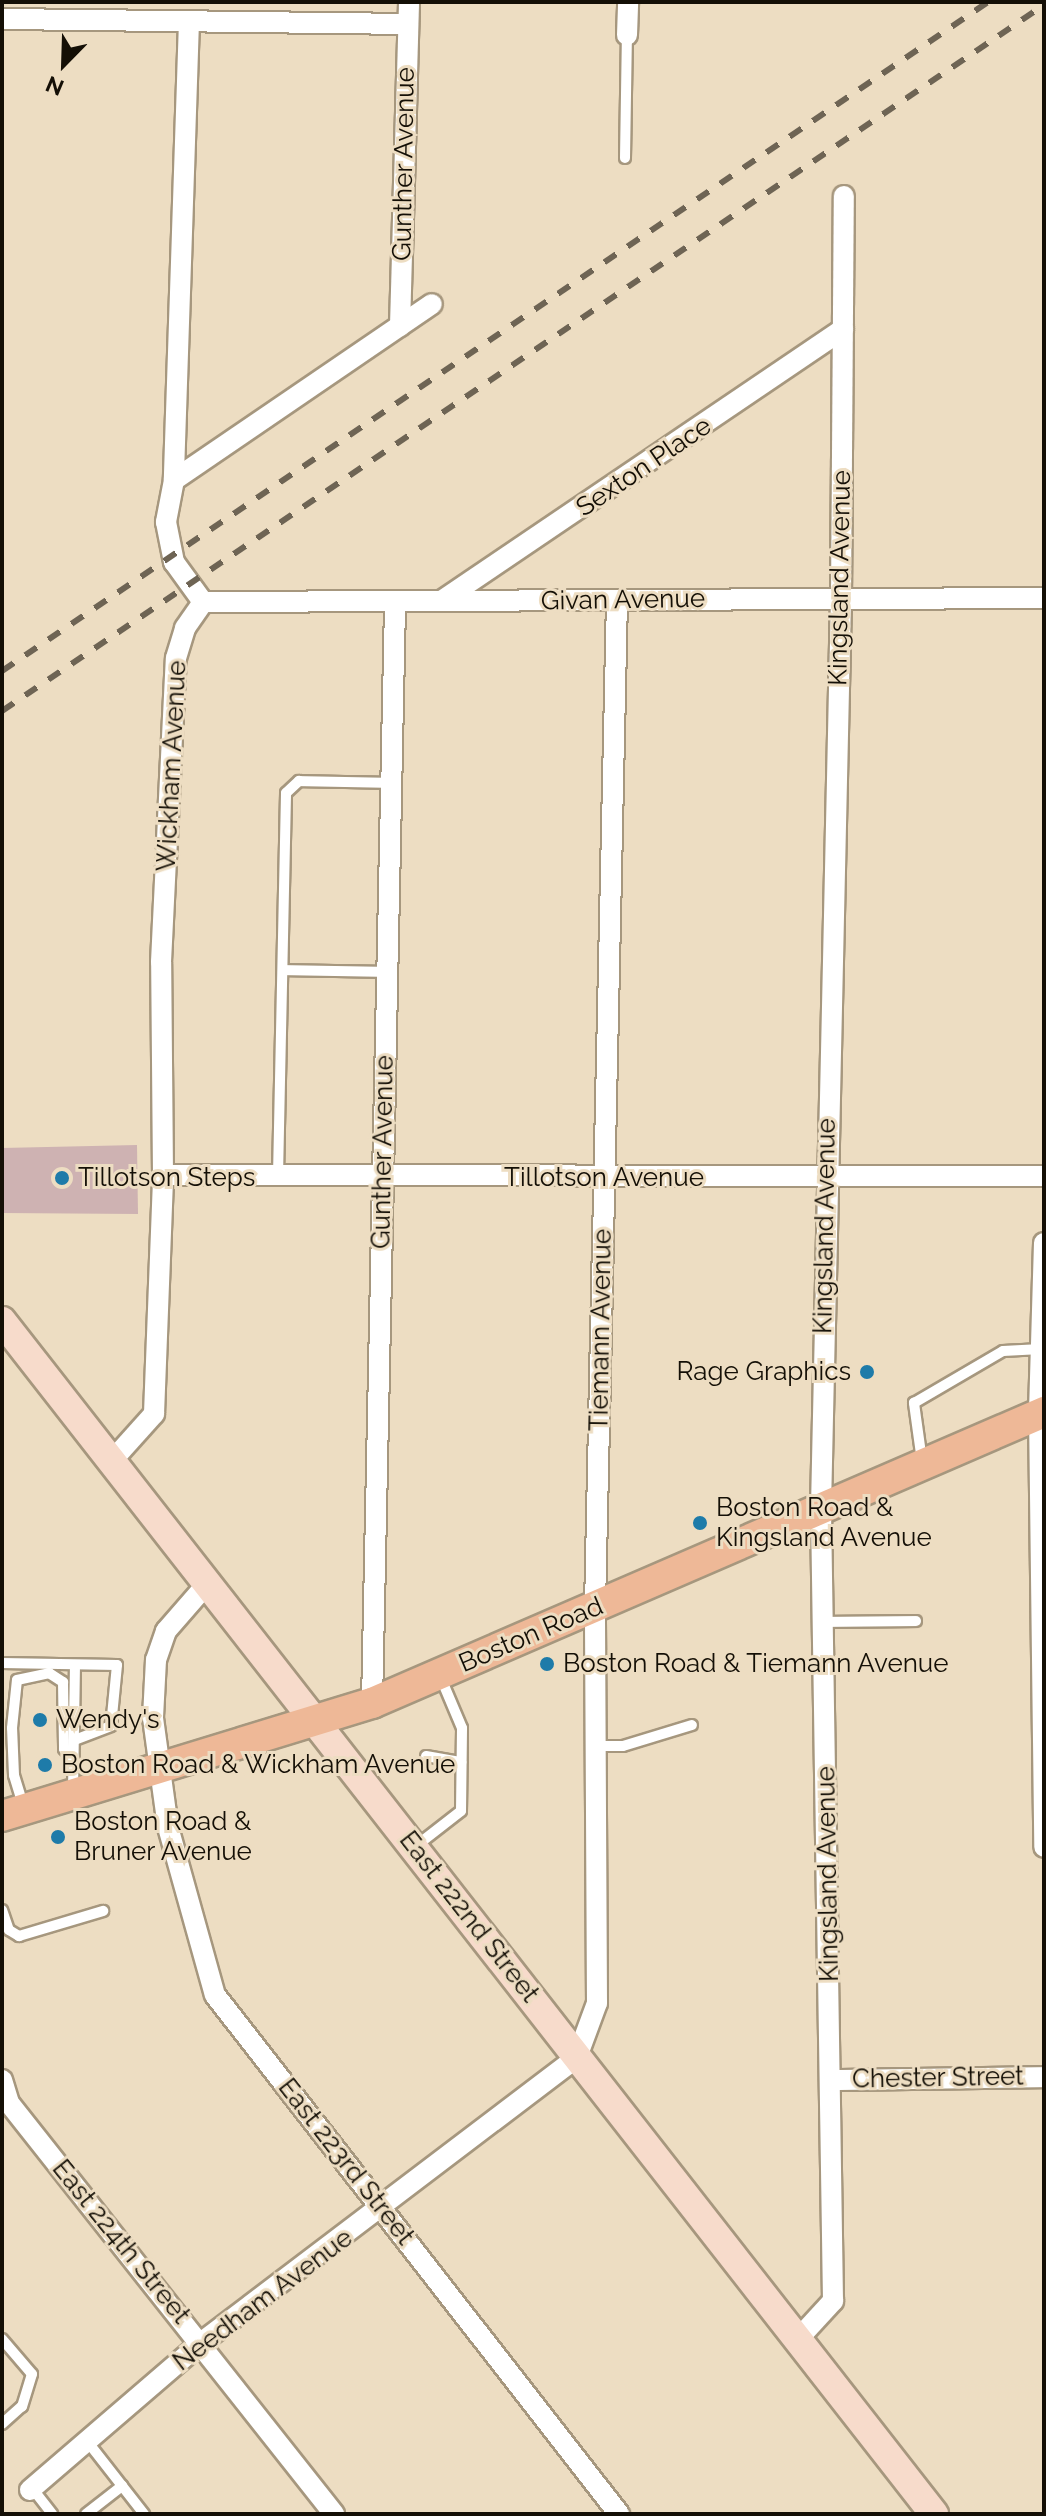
<!DOCTYPE html>
<style>
body{margin:0}
#map{position:relative;width:1046px;height:2516px;overflow:hidden;background:#edddc2;font-family:Raleway,sans-serif}
div>[style]{position:absolute}
.green>*{inset:0;background:#ceb2b2}
.roads{filter:drop-shadow(2px 0 #a6977e) drop-shadow(-2px 0 #a6977e) drop-shadow(0 2px #a6977e) drop-shadow(0 -2px #a6977e)}
.lane>*{height:10px;margin:-5px;padding:0 5px;transform-origin:5px;border-radius:5px;background:#fff}
.street>*{height:20px;margin:-10px;padding:0 10px;transform-origin:10px;border-radius:10px;background:#fff}
.secondary>*{height:28px;margin:-14px;padding:0 14px;transform-origin:14px;border-radius:14px;background:#f7dbcb}
.primary>*{height:30px;margin:-15px;padding:0 15px;transform-origin:15px;border-radius:15px;background:#eeb897}
.rail>*{height:6px;margin-top:-3px;transform-origin:0;background:repeating-linear-gradient(90deg,#6e6454 0 14px,transparent 0 28px)}
.dots>*{width:22px;height:22px;translate:-50% -50%;box-sizing:border-box;border:4px solid #edddc2;border-radius:50%}
span{translate:-50% -50%;white-space:nowrap;text-align:center;line-height:1.15;-webkit-text-stroke:6px #edddc2;paint-order:stroke}
.street-label{font-size:26px;color:#140f06}
.poi-label{font-size:26px;color:#140f06}
.left{translate:0 -50%;text-align:left}
.right{translate:-100% -50%;text-align:right}
.frame{position:absolute;inset:0;border:4px solid #140f06;pointer-events:none}
.north{position:absolute;left:24px;top:24px;width:80px;height:80px;-webkit-text-stroke:6px #edddc2;paint-order:stroke;rotate:203deg;font-size:22px;font-weight:700;line-height:32px;text-align:center;color:#140f06}
.north::after{content:'';display:block;margin:auto;width:28px;height:36px;background:#140f06;clip-path:polygon(50% 0,100% 100%,50% 72%,0 100%)}
</style>
<div id="map">
<div class="green">
<div style="clip-path:polygon(137px 1145px,138px 1214px,2px 1213px,2px 1148px)"></div>
</div>
<div class="roads">
<div class="lane">
<div style="left:625px;top:158px;width:123px;rotate:-89.1deg"></div>
<div style="left:283px;top:970px;width:104px;rotate:1.1deg"></div>
<div style="left:278px;top:1176px;width:383px;rotate:-88.8deg"></div>
<div style="left:286px;top:793px;width:18px;rotate:-43deg"></div>
<div style="left:299px;top:781px;width:92px;rotate:1.2deg"></div>
<div style="left:922px;top:1461px;width:59px;rotate:-97.9deg"></div>
<div style="left:914px;top:1403px;width:103px;rotate:-30.3deg"></div>
<div style="left:1003px;top:1351px;width:38px;rotate:-3deg"></div>
<div style="left:823px;top:1622px;width:93px;rotate:-0.6deg"></div>
<div style="left:2px;top:1663px;width:115px;rotate:1deg"></div>
<div style="left:117px;top:1665px;width:61px;rotate:95.6deg"></div>
<div style="left:111px;top:1726px;width:40px;rotate:159deg"></div>
<div style="left:596px;top:1746px;width:27px"></div>
<div style="left:623px;top:1746px;width:72px;rotate:-16.9deg"></div>
<div style="left:426px;top:1756px;width:36px;rotate:10deg"></div>
<div style="left:73px;top:1791px;width:126px;rotate:-89.1deg"></div>
<div style="left:24px;top:1808px;width:34px;rotate:-107deg"></div>
<div style="left:14px;top:1775px;width:47px;rotate:-92.4deg"></div>
<div style="left:12px;top:1728px;width:48px;rotate:-84.1deg"></div>
<div style="left:17px;top:1680px;width:33px;rotate:-12deg"></div>
<div style="left:49px;top:1673px;width:17px;rotate:33deg"></div>
<div style="left:63px;top:1682px;width:67px;rotate:89.1deg"></div>
<div style="left:64px;top:1749px;width:12px;rotate:48deg"></div>
<div style="left:416px;top:1846px;width:57px;rotate:-37.9deg"></div>
<div style="left:461px;top:1811px;width:83px;rotate:-89.3deg"></div>
<div style="left:462px;top:1728px;width:56px;rotate:-112.9deg"></div>
<div style="left:2px;top:1910px;width:21px;rotate:71deg"></div>
<div style="left:9px;top:1930px;width:12px;rotate:31deg"></div>
<div style="left:19px;top:1936px;width:88px;rotate:-16.6deg"></div>
<div style="left:2px;top:2339px;width:46px;rotate:49.4deg"></div>
<div style="left:32px;top:2374px;width:34px;rotate:107deg"></div>
<div style="left:22px;top:2406px;width:27px;rotate:138deg"></div>
<div style="left:87px;top:2441px;width:93px;rotate:52deg"></div>
<div style="left:32px;top:2488px;width:33px;rotate:52deg"></div>
<div style="left:86px;top:2514px;width:46px;rotate:-37.9deg"></div>
</div>
<div class="street">
<div style="left:2px;top:19px;width:406px;rotate:0.7deg"></div>
<div style="left:189px;top:21px;width:459px;rotate:91.9deg"></div>
<div style="left:174px;top:480px;width:43px;rotate:100.8deg"></div>
<div style="left:166px;top:522px;width:41px;rotate:78.7deg"></div>
<div style="left:174px;top:562px;width:49px;rotate:54.1deg"></div>
<div style="left:627px;top:35px;width:33px;rotate:-88deg"></div>
<div style="left:400px;top:326px;width:324px;rotate:-88.4deg"></div>
<div style="left:174px;top:480px;width:312px;rotate:-34.3deg"></div>
<div style="left:443px;top:600px;width:483px;rotate:-34.1deg"></div>
<div style="left:203px;top:602px;width:841px;rotate:-0.27deg"></div>
<div style="left:163px;top:1175px;width:881px;rotate:0.07deg"></div>
<div style="left:1044px;top:1243px;width:169px;rotate:91.7deg"></div>
<div style="left:1039px;top:1412px;width:435px;rotate:89.3deg"></div>
<div style="left:110px;top:1463px;width:66px;rotate:-48.1deg"></div>
<div style="left:154px;top:1414px;width:239px;rotate:-87.8deg"></div>
<div style="left:163px;top:1175px;width:213px;rotate:-90.5deg"></div>
<div style="left:161px;top:962px;width:304px;rotate:-87.2deg"></div>
<div style="left:176px;top:658px;width:31px;rotate:-73deg"></div>
<div style="left:185px;top:628px;width:32px;rotate:-55deg"></div>
<div style="left:206px;top:1585px;width:61px;rotate:131deg"></div>
<div style="left:166px;top:1631px;width:31px;rotate:109deg"></div>
<div style="left:156px;top:1660px;width:58px;rotate:93deg"></div>
<div style="left:153px;top:1718px;width:110px;rotate:82.2deg"></div>
<div style="left:168px;top:1827px;width:174px;rotate:74.4deg"></div>
<div style="left:215px;top:1995px;width:658px;rotate:52.1deg"></div>
<div style="left:372px;top:1703px;width:1102px;rotate:-88.8deg"></div>
<div style="left:2px;top:2080px;width:24px;rotate:73deg"></div>
<div style="left:9px;top:2103px;width:524px;rotate:51.66deg"></div>
<div style="left:832px;top:2080px;width:212px;rotate:-0.8deg"></div>
<div style="left:798px;top:2339px;width:52px;rotate:-47.4deg"></div>
<div style="left:833px;top:2301px;width:794px;rotate:-90.87deg"></div>
<div style="left:821px;top:1507px;width:910px;rotate:-88.74deg"></div>
<div style="left:841px;top:597px;width:401px;rotate:-89.6deg"></div>
<div style="left:30px;top:2490px;width:227px;rotate:-40.7deg"></div>
<div style="left:202px;top:2342px;width:471px;rotate:-37.2deg"></div>
<div style="left:577px;top:2057px;width:58px;rotate:-69.7deg"></div>
<div style="left:597px;top:2003px;width:396px;rotate:-90.3deg"></div>
<div style="left:595px;top:1607px;width:1007px;rotate:-88.75deg"></div>
</div>
<div class="secondary">
<div style="left:2px;top:1321px;width:1514px;rotate:52deg"></div>
</div>
<div class="primary">
<div style="left:2px;top:1816px;width:387px;rotate:-17deg"></div>
<div style="left:372px;top:1703px;width:732px;rotate:-23.41deg"></div>
</div>
</div>
<div class="rail">
<div style="left:2px;top:671px;width:1192px;rotate:-34.16deg"></div>
<div style="left:2px;top:711px;width:1259px;rotate:-34.12deg"></div>
</div>
<div class="dots">
<div style="left:62px;top:1178px;background:#1e7ba9"></div>
<div style="left:867px;top:1372px;background:#1e7ba9"></div>
<div style="left:700px;top:1523px;background:#1e7ba9"></div>
<div style="left:547px;top:1664px;background:#1e7ba9"></div>
<div style="left:40px;top:1720px;background:#1e7ba9"></div>
<div style="left:45px;top:1765px;background:#1e7ba9"></div>
<div style="left:58px;top:1837px;background:#1e7ba9"></div>
</div>
<div class="street-label">
<span style="left:404px;top:164px;rotate:-89deg">Gunther Avenue</span>
<span style="left:644px;top:467px;rotate:-34deg">Sexton Place</span>
<span style="left:840px;top:578px;rotate:-89deg">Kingsland Avenue</span>
<span style="left:623px;top:600px;rotate:-1deg">Givan Avenue</span>
<span style="left:172px;top:766px;rotate:-87deg">Wickham Avenue</span>
<span style="left:383px;top:1152px;rotate:-89deg">Gunther Avenue</span>
<span style="left:604px;top:1178px">Tillotson Avenue</span>
<span style="left:825px;top:1226px;rotate:-89deg">Kingsland Avenue</span>
<span style="left:601px;top:1330px;rotate:-89deg">Tiemann Avenue</span>
<span style="left:531px;top:1635px;rotate:-23deg">Boston Road</span>
<span style="left:828px;top:1874px;rotate:-91deg">Kingsland Avenue</span>
<span style="left:469px;top:1917px;rotate:52deg">East 222nd Street</span>
<span style="left:938px;top:2078px;rotate:-1deg">Chester Street</span>
<span style="left:346px;top:2162px;rotate:52deg">East 223rd Street</span>
<span style="left:121px;top:2242px;rotate:51deg">East 224th Street</span>
<span style="left:263px;top:2300px;rotate:-37deg">Needham Avenue</span>
</div>
<div class="poi-label">
<span class="left" style="left:78px;top:1178px">Tillotson Steps</span>
<span class="right" style="left:851px;top:1372px">Rage Graphics</span>
<span class="left" style="left:716px;top:1523px">Boston Road &amp;<br>Kingsland Avenue</span>
<span class="left" style="left:563px;top:1664px">Boston Road &amp; Tiemann Avenue</span>
<span class="left" style="left:56px;top:1720px">Wendy's</span>
<span class="left" style="left:61px;top:1765px">Boston Road &amp; Wickham Avenue</span>
<span class="left" style="left:74px;top:1837px">Boston Road &amp;<br>Bruner Avenue</span>
</div>
<div class="frame"></div>
<div class="north">N</div>
</div>
